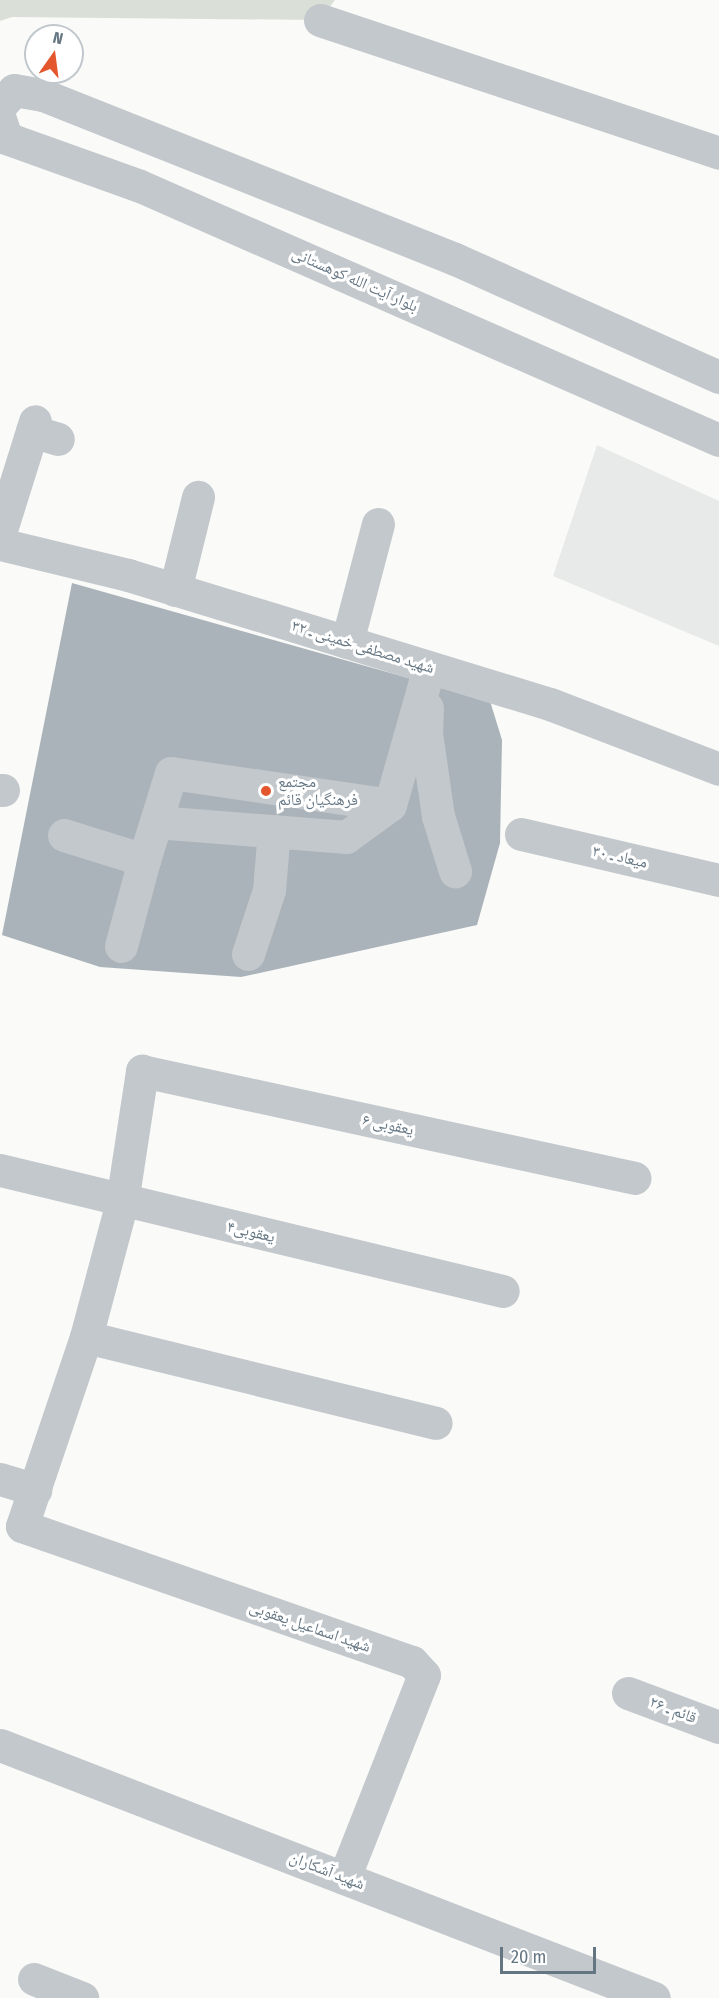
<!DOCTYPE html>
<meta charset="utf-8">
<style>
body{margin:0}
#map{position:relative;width:719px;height:1998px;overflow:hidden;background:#fafaf8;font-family:"Fira Sans Condensed","Noto Naskh Arabic",sans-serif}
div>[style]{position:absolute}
.built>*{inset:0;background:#e8e9e9}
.green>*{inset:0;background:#dadfd7}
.building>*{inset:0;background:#aab3b9}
.minor>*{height:33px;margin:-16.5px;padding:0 16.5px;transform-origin:16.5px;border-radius:16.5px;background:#c3c8cc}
.dots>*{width:16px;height:16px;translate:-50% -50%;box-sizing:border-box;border:3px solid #fff;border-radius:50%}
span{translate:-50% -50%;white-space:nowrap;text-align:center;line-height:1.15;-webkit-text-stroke:6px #fff;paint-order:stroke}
.street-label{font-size:16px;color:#657683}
.poi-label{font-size:16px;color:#657683}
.left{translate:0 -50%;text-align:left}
.north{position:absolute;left:24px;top:24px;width:60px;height:60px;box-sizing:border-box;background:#fff;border:2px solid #c1c8cd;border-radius:50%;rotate:14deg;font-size:16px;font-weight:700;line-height:24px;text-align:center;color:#657683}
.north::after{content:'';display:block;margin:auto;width:21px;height:27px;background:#e4572e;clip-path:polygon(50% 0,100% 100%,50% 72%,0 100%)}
.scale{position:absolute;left:500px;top:1947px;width:96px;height:27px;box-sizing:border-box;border:3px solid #657683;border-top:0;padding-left:8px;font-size:18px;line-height:21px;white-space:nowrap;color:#657683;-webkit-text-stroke:4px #fff;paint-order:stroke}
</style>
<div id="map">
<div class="built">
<div style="clip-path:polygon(597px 445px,719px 501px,719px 646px,553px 576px)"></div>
</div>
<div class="green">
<div style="clip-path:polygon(0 0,335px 0,320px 20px,12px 17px,0 21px)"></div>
</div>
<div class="building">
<div style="clip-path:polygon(72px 583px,490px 701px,502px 740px,500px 843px,477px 925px,241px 977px,100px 967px,2px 935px)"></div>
</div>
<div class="minor">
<div style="left:320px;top:20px;width:421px;rotate:18.4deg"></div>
<div style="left:0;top:106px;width:21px;rotate:-49deg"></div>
<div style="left:14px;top:90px;width:29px;rotate:10deg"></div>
<div style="left:43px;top:95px;width:443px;rotate:21.7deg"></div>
<div style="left:455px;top:259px;width:289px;rotate:24.1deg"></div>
<div style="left:0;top:119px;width:20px;rotate:72deg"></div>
<div style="left:6px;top:138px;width:142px;rotate:19.7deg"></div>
<div style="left:140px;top:186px;width:632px;rotate:23.69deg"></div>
<div style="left:32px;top:431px;width:27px;rotate:17deg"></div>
<div style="left:0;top:533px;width:117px;rotate:-72.6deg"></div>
<div style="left:0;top:544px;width:132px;rotate:13.6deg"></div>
<div style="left:128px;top:575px;width:441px;rotate:17deg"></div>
<div style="left:550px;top:704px;width:181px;rotate:21deg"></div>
<div style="left:175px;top:590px;width:96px;rotate:-76.1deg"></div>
<div style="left:347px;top:642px;width:122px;rotate:-75.3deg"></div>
<div style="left:427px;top:708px;width:25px;rotate:92deg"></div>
<div style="left:426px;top:733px;width:84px;rotate:81.8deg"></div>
<div style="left:438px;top:816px;width:58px;rotate:72.8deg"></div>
<div style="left:0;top:790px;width:3px"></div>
<div style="left:156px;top:822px;width:191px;rotate:4.5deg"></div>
<div style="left:346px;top:837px;width:54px;rotate:-36deg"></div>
<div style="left:521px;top:834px;width:203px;rotate:13.1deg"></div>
<div style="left:64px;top:835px;width:84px;rotate:17.4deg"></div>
<div style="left:144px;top:860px;width:91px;rotate:-72.8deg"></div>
<div style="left:171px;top:773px;width:221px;rotate:8.3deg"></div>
<div style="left:390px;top:805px;width:143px;rotate:-74.2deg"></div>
<div style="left:121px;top:946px;width:89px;rotate:-75deg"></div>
<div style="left:248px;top:954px;width:67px;rotate:-71.8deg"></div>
<div style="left:269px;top:890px;width:59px;rotate:-85.2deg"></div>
<div style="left:0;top:1170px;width:517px;rotate:13.53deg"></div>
<div style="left:86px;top:1337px;width:360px;rotate:13.8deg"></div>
<div style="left:0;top:1479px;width:37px;rotate:17deg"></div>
<div style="left:628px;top:1693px;width:97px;rotate:20.5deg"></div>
<div style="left:0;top:1745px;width:701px;rotate:21.15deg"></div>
<div style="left:344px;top:1878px;width:218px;rotate:-68.5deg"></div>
<div style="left:424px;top:1675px;width:18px;rotate:-133deg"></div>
<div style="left:412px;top:1662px;width:413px;rotate:-160.8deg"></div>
<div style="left:22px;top:1526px;width:200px;rotate:-71.3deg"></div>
<div style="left:86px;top:1337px;width:140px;rotate:-75.1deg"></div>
<div style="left:122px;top:1202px;width:133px;rotate:-81.3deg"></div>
<div style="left:142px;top:1071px;width:504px;rotate:12.25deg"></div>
<div style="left:34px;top:1979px;width:52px;rotate:21.6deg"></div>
</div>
<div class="dots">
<div style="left:266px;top:791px;background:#e4572e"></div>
</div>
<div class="street-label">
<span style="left:355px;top:280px;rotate:24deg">بلوار آیت الله کوهستانی</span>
<span style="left:363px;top:647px;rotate:17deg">شهید مصطفی خمینی ـ ۳۲</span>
<span style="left:620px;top:857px;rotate:13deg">میعاد ـ ۳۰</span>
<span style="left:388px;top:1125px;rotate:12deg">یعقوبی ۶</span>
<span style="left:251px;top:1232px;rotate:13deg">یعقوبی۴</span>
<span style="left:310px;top:1627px;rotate:19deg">شهید اسماعیل یعقوبی</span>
<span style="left:673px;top:1710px;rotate:21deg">قائم ـ ۲۶</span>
<span style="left:327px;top:1871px;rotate:21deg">شهید آشکاران</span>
</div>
<div class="poi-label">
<span class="left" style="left:278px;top:791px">مجتمع<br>فرهنگیان قائم</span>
</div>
<div class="north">N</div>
<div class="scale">20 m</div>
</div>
